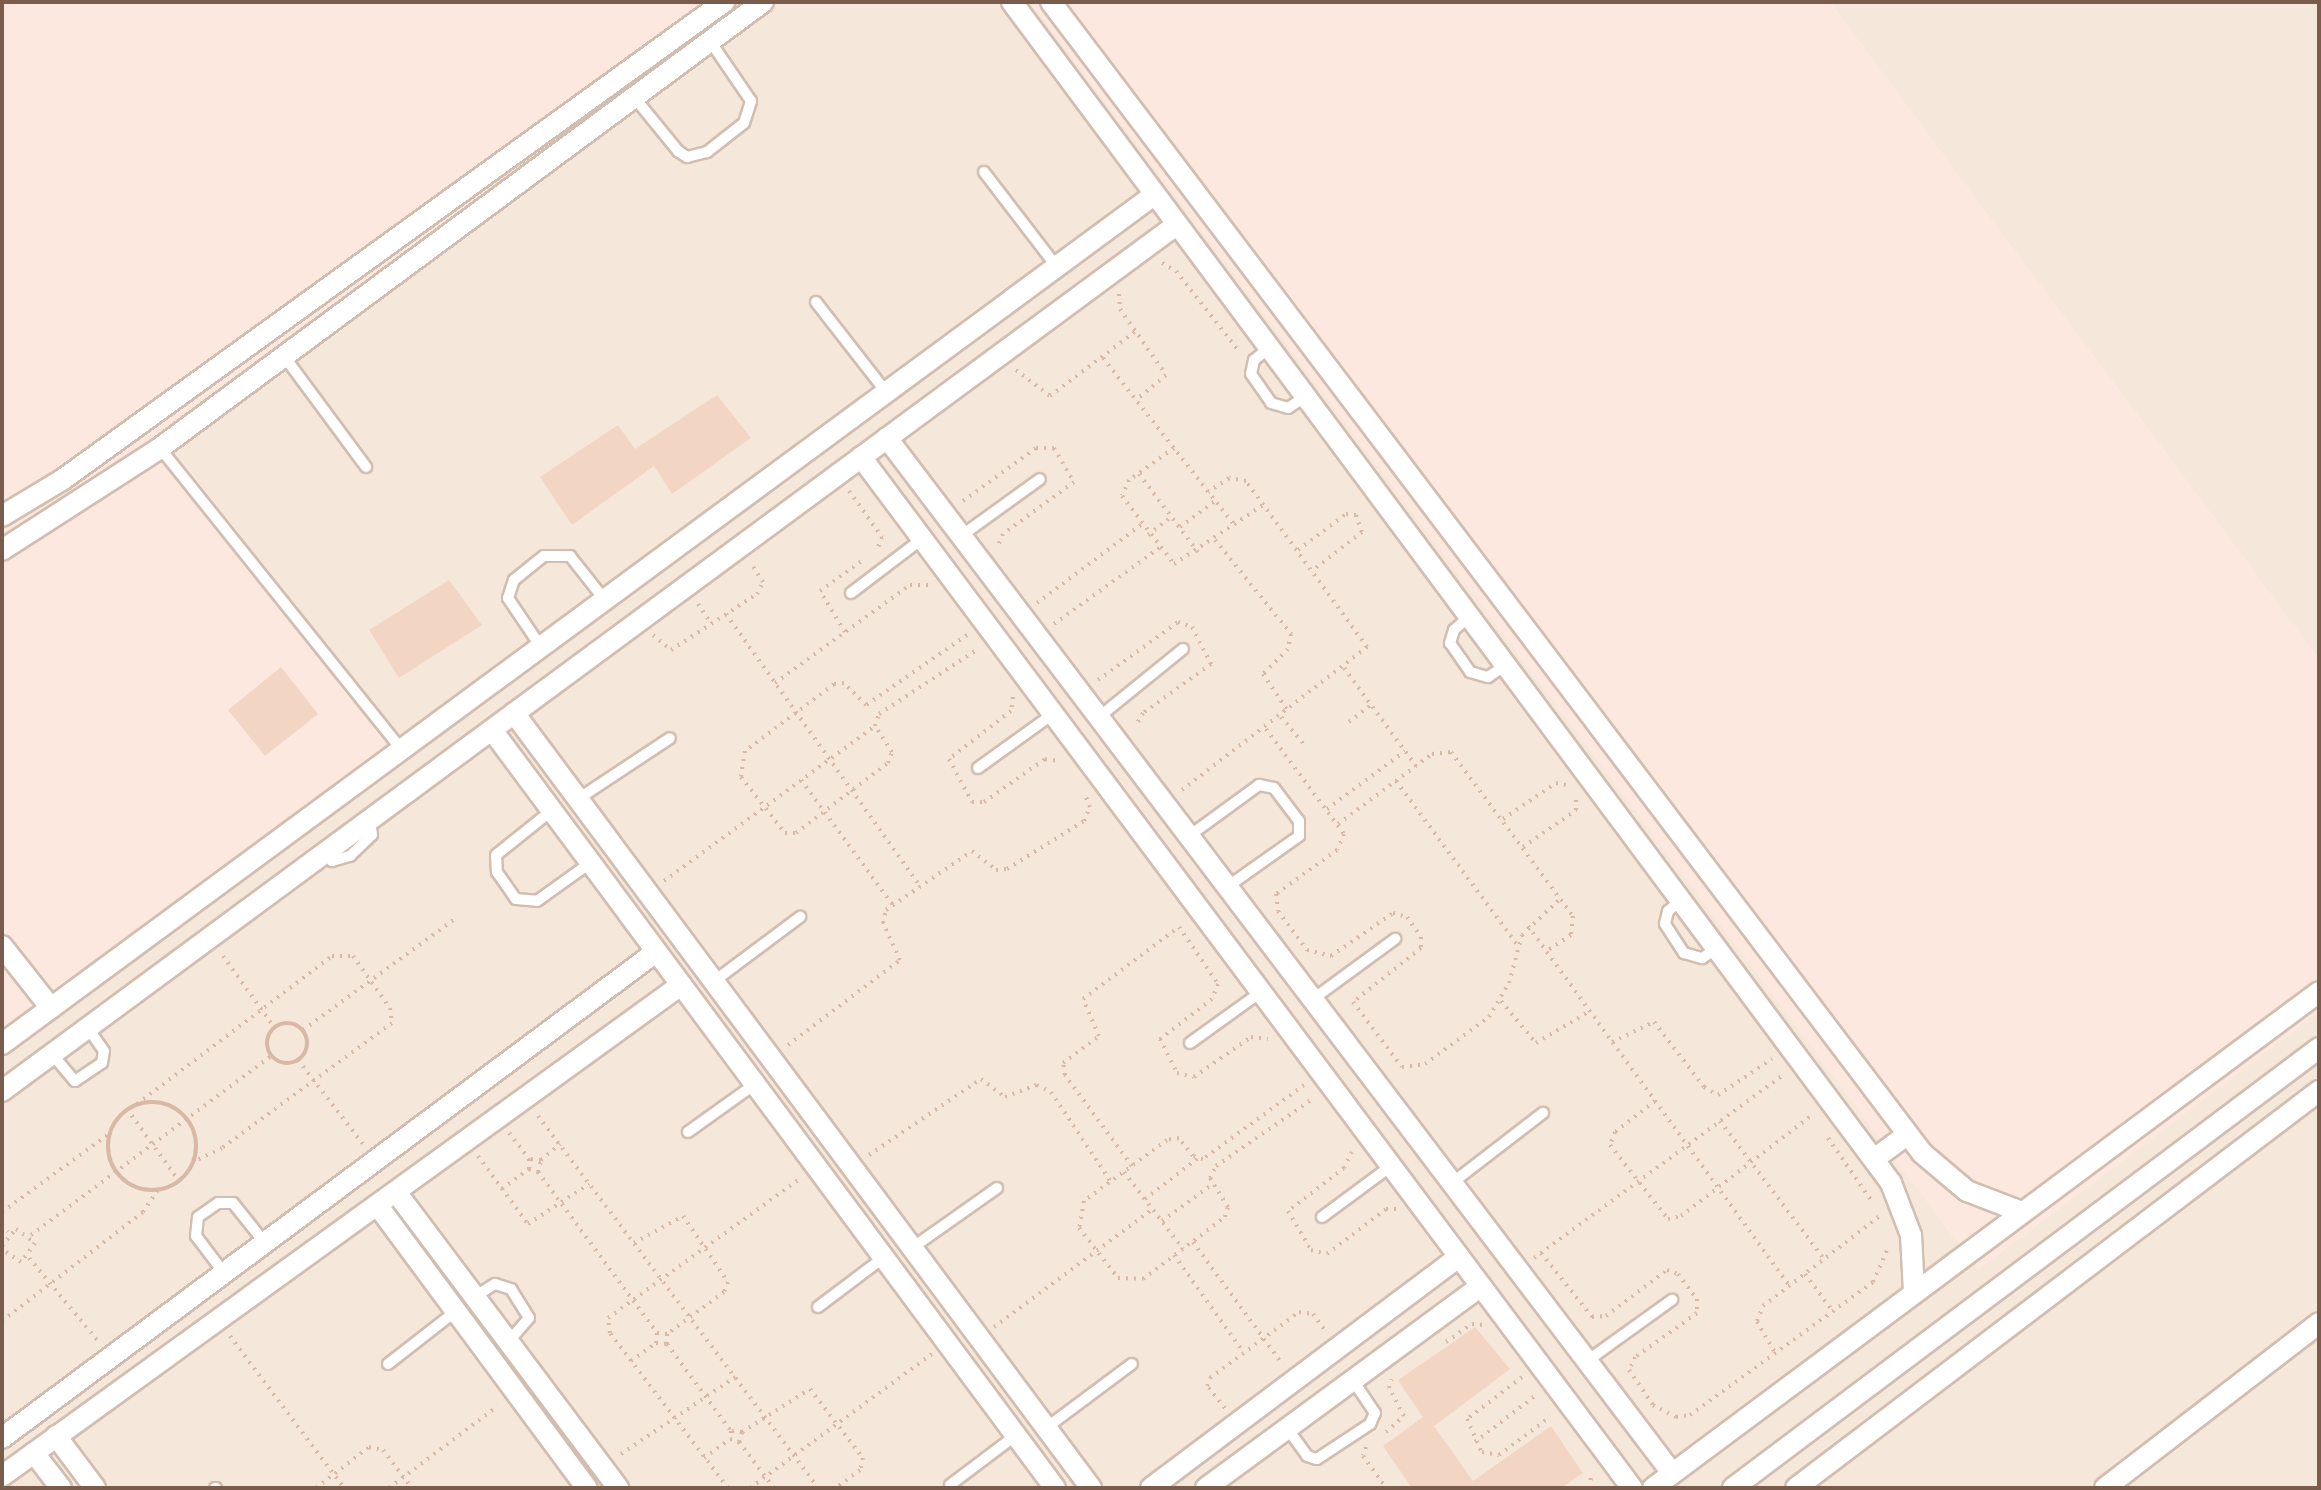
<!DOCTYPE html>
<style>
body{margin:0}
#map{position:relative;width:2321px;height:1490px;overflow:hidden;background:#fdf6ec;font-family:"Work Sans",sans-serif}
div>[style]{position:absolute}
.residential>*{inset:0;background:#f5e8da}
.commercial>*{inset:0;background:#fde8e0}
.building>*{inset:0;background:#f3d5c3}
.path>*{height:4px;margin-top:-2px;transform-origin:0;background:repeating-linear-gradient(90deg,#d9b8a5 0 2px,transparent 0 8px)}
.path>.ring{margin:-2px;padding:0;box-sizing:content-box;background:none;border:4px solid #d9b8a5;border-radius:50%}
.roads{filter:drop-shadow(2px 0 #d1beb0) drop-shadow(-2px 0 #d1beb0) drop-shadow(0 2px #d1beb0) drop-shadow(0 -2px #d1beb0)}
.service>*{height:10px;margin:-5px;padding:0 5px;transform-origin:5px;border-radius:5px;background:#fff}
.minor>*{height:20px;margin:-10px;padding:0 10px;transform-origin:10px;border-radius:10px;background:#fff}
span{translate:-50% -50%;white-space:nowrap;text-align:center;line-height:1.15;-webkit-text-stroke:7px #fffaf3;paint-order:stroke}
.frame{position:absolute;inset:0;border:4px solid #7a5c4d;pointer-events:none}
</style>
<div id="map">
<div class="residential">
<div style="clip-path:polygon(2px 2px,2319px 2px,2319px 1488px,2px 1488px)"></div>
</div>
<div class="commercial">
<div style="clip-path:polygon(2px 2px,744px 2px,159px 431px,407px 746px,2px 1045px)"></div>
<div style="clip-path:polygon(1031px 2px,1830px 2px,2319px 658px,2319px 1012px,1978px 1270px)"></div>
</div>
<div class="building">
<div style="clip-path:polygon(717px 395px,751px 438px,672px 494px,654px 466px,572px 525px,540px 477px,618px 425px,635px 449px)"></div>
<div style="clip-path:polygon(449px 580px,482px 625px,399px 678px,369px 630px)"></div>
<div style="clip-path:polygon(281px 667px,318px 714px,265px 756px,228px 710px)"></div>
<div style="clip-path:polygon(1475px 1327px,1510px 1369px,1434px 1426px,1473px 1481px,1551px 1426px,1583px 1473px,1561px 1488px,1412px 1488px,1383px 1446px,1423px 1417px,1398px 1380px)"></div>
</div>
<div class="path">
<div style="left:1162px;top:263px;width:16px;rotate:30deg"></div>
<div style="left:1176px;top:271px;width:102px;rotate:51.8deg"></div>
<div style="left:1119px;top:294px;width:15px;rotate:86deg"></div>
<div style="left:1120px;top:309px;width:80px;rotate:55.1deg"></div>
<div style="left:1166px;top:375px;width:39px;rotate:140deg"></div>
<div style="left:1103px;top:358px;width:214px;rotate:51.8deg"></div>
<div style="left:1016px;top:370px;width:43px;rotate:37.4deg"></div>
<div style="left:1050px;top:396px;width:108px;rotate:-37.1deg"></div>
<div style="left:1174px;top:448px;width:55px;rotate:144.6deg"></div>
<div style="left:1129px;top:480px;width:17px;rotate:114deg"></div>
<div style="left:1122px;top:496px;width:86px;rotate:52.6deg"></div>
<div style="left:1174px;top:564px;width:107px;rotate:-33.5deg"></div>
<div style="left:1139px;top:474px;width:98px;rotate:52.9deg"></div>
<div style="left:849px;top:491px;width:57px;rotate:54.3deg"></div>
<div style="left:882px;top:537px;width:14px;rotate:111deg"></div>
<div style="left:963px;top:501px;width:90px;rotate:-36deg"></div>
<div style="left:1036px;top:448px;width:18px"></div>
<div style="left:1054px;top:448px;width:39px;rotate:60deg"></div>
<div style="left:1074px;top:482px;width:88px;rotate:143.8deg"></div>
<div style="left:1003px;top:534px;width:15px;rotate:113deg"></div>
<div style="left:1180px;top:527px;width:44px;rotate:-36.6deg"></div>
<div style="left:1148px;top:535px;width:31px;rotate:-38deg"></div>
<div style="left:1215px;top:540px;width:121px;rotate:51deg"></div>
<div style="left:1291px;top:634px;width:15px;rotate:101deg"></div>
<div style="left:1288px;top:649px;width:35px;rotate:135deg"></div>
<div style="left:1263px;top:674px;width:45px;rotate:56deg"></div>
<div style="left:1298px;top:550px;width:60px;rotate:-36.9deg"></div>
<div style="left:1346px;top:514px;width:10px;rotate:6deg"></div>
<div style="left:1356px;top:515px;width:18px;rotate:71deg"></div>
<div style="left:1362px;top:532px;width:62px;rotate:142.2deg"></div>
<div style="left:1037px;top:603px;width:130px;rotate:-36.9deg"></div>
<div style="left:698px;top:604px;width:23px;rotate:56deg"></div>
<div style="left:726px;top:614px;width:333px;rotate:54.5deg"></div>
<div style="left:1054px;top:624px;width:130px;rotate:-35.9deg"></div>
<div style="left:845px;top:632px;width:48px;rotate:-121.4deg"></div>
<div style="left:820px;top:591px;width:53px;rotate:-35.8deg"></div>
<div style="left:653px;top:635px;width:23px;rotate:40deg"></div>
<div style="left:671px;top:650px;width:103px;rotate:-33.1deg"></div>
<div style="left:757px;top:594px;width:13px;rotate:-63deg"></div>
<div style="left:763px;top:582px;width:20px;rotate:-123deg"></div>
<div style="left:967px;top:635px;width:123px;rotate:145.3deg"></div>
<div style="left:866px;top:705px;width:31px;rotate:-135deg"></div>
<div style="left:844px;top:683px;width:10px;rotate:174deg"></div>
<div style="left:834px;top:684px;width:111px;rotate:143deg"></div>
<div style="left:745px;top:751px;width:26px;rotate:99deg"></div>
<div style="left:741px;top:777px;width:71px;rotate:51.8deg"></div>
<div style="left:785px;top:833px;width:11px"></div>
<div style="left:796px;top:833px;width:116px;rotate:-37.3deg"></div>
<div style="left:888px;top:763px;width:12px;rotate:-70deg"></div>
<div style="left:892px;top:752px;width:31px;rotate:-123deg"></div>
<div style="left:875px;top:726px;width:13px;rotate:-72deg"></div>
<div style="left:879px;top:714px;width:118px;rotate:-33.3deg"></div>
<div style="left:1344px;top:668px;width:122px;rotate:53.7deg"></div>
<div style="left:1098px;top:680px;width:99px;rotate:-35.9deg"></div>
<div style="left:1178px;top:622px;width:15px;rotate:20deg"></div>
<div style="left:1192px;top:627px;width:42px;rotate:62.8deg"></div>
<div style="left:1211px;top:664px;width:84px;rotate:144.2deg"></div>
<div style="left:1143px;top:713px;width:16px;rotate:120deg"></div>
<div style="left:775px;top:683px;width:167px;rotate:-36deg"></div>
<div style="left:910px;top:585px;width:19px"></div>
<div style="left:1013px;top:697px;width:14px;rotate:98deg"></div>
<div style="left:1011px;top:711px;width:78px;rotate:142.3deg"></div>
<div style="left:949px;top:759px;width:49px;rotate:61.9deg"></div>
<div style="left:972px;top:802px;width:12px"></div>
<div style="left:984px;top:802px;width:75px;rotate:-35.2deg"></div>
<div style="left:1045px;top:759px;width:14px;rotate:8deg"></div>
<div style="left:1281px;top:717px;width:35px;rotate:50deg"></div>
<div style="left:1349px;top:722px;width:28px;rotate:-38deg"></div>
<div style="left:1266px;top:729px;width:131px;rotate:53.4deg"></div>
<div style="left:1344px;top:834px;width:17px;rotate:114deg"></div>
<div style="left:1337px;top:850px;width:75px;rotate:144.2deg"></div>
<div style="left:1276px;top:894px;width:17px;rotate:83deg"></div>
<div style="left:1278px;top:911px;width:49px;rotate:53.4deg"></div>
<div style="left:1307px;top:950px;width:25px;rotate:14deg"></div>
<div style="left:1331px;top:956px;width:75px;rotate:-34.7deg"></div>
<div style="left:1393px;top:913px;width:15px;rotate:16deg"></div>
<div style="left:1407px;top:917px;width:24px;rotate:55deg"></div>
<div style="left:1421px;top:937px;width:11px;rotate:90deg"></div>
<div style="left:1421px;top:948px;width:87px;rotate:141.5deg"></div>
<div style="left:1353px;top:1002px;width:81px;rotate:53deg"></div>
<div style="left:1402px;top:1067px;width:23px;rotate:-7deg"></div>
<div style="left:1425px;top:1064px;width:79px;rotate:-36.3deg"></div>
<div style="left:1489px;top:1017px;width:39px;rotate:-60deg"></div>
<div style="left:1509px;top:983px;width:50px;rotate:-74.8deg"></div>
<div style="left:1522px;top:935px;width:52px;rotate:-43.5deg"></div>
<div style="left:801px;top:780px;width:154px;rotate:53.7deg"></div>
<div style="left:1396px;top:781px;width:205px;rotate:53.5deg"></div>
<div style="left:1182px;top:790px;width:234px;rotate:-37.7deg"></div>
<div style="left:1367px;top:647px;width:205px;rotate:-126.1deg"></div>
<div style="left:1246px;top:481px;width:17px;rotate:-170deg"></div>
<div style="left:1229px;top:478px;width:25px;rotate:146deg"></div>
<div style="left:1327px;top:809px;width:97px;rotate:-36.6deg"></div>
<div style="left:1503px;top:819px;width:64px;rotate:-34.2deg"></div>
<div style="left:1556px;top:783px;width:10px;rotate:11deg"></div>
<div style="left:1338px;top:824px;width:117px;rotate:-36.7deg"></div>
<div style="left:1432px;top:754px;width:19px;rotate:-6deg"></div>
<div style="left:1451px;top:752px;width:204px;rotate:53.4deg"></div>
<div style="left:1573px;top:916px;width:19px;rotate:96deg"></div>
<div style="left:1571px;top:935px;width:30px;rotate:147deg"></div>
<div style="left:1523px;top:847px;width:65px;rotate:-34.9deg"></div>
<div style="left:1576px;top:810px;width:12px;rotate:-90deg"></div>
<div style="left:664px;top:881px;width:262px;rotate:-36.3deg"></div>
<div style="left:1528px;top:926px;width:444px;rotate:54deg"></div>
<div style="left:1179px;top:927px;width:69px;rotate:55.6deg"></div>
<div style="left:1218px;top:984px;width:16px;rotate:112deg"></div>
<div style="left:1212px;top:999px;width:66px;rotate:142.4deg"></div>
<div style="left:1160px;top:1039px;width:38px;rotate:63deg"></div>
<div style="left:1177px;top:1073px;width:17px;rotate:13deg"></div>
<div style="left:1194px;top:1077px;width:70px;rotate:-35.1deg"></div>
<div style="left:1251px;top:1037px;width:17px;rotate:7deg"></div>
<div style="left:223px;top:956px;width:87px;rotate:54.3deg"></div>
<div style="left:1501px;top:1001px;width:55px;rotate:50.2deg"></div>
<div style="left:1536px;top:1043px;width:63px;rotate:-30.7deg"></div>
<div class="ring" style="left:267px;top:1023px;width:36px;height:36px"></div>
<div style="left:303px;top:1030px;width:190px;rotate:-36.2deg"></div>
<div style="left:1612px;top:1042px;width:47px;rotate:-25.5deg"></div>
<div style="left:1654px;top:1022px;width:82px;rotate:52.4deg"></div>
<div style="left:1704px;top:1087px;width:16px;rotate:30deg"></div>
<div style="left:1718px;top:1095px;width:65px;rotate:-33.7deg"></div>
<div style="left:788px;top:1045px;width:141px;rotate:-37.2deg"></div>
<div style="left:900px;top:960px;width:41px;rotate:-114.7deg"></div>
<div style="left:883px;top:923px;width:13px;rotate:-77deg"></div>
<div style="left:886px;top:910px;width:104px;rotate:-34.5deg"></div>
<div style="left:972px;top:851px;width:31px;rotate:38deg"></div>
<div style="left:996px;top:870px;width:11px;rotate:-5deg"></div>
<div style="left:1007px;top:869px;width:91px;rotate:-31.9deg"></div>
<div style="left:1084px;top:821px;width:15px;rotate:-67deg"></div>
<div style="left:1090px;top:807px;width:11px;rotate:-112deg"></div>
<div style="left:298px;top:1060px;width:106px;rotate:52.3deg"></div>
<div style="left:1304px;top:1085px;width:125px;rotate:143.8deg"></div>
<div style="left:1203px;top:1159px;width:10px;rotate:-163deg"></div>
<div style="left:1193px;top:1156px;width:23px;rotate:-128deg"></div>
<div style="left:1179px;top:1138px;width:12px;rotate:171deg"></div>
<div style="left:1167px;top:1140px;width:103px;rotate:143.7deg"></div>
<div style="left:1084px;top:1201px;width:27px;rotate:100deg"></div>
<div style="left:1079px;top:1228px;width:63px;rotate:52deg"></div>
<div style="left:1118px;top:1278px;width:25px;rotate:2deg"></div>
<div style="left:1143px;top:1279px;width:103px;rotate:-37.1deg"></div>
<div style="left:1225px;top:1217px;width:10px;rotate:-73deg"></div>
<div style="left:1228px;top:1207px;width:34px;rotate:-122deg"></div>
<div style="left:1210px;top:1178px;width:13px;rotate:-63deg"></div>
<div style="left:1216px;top:1166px;width:119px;rotate:-34.8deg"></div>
<div style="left:1655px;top:1101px;width:51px;rotate:142.2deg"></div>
<div style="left:1615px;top:1132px;width:14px;rotate:111deg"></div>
<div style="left:1610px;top:1145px;width:94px;rotate:51.9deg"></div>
<div style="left:1668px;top:1219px;width:13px;rotate:-13deg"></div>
<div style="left:1681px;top:1216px;width:164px;rotate:-37.6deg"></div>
<div class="ring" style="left:108px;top:1102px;width:84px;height:84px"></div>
<div style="left:137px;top:1104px;width:245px;rotate:-37.2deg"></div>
<div style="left:332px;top:956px;width:21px"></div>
<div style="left:353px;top:956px;width:64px;rotate:54.6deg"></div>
<div style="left:390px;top:1008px;width:15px;rotate:82deg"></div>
<div style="left:392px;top:1023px;width:211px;rotate:143.7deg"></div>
<div style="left:222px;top:1148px;width:32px;rotate:154deg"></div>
<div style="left:127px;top:1109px;width:89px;rotate:54.2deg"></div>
<div style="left:538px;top:1116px;width:466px;rotate:53deg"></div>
<div style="left:1720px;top:1121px;width:173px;rotate:53deg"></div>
<div style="left:509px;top:1133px;width:33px;rotate:52deg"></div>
<div style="left:1828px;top:1138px;width:79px;rotate:55.3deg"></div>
<div style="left:1352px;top:1152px;width:18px;rotate:117deg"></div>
<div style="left:1344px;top:1168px;width:71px;rotate:142.5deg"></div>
<div style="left:1288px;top:1211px;width:45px;rotate:59.5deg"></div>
<div style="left:1311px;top:1250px;width:16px;rotate:14deg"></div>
<div style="left:1327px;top:1254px;width:74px;rotate:-37.3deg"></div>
<div style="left:1386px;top:1209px;width:10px"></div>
<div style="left:869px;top:1155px;width:135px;rotate:-34.2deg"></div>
<div style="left:981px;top:1079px;width:30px;rotate:37deg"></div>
<div style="left:1005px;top:1097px;width:34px;rotate:-21deg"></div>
<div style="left:1037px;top:1085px;width:16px;rotate:27deg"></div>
<div style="left:1051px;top:1092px;width:108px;rotate:56.3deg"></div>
<div style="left:478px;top:1156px;width:84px;rotate:53.7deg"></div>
<div style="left:528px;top:1224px;width:73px;rotate:-33.3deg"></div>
<div style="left:541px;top:1160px;width:25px;rotate:-40deg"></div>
<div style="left:1132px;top:1166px;width:113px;rotate:-126.4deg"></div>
<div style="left:1065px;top:1075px;width:12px;rotate:-99deg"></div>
<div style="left:1063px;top:1063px;width:45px;rotate:-36.9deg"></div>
<div style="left:1099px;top:1036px;width:40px;rotate:-113.4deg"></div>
<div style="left:1083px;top:999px;width:120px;rotate:-36.9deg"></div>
<div style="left:538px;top:1172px;width:200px;rotate:53.5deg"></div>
<div style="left:1124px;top:1172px;width:97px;rotate:52.5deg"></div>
<div style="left:502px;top:1189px;width:34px;rotate:-37deg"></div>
<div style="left:529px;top:1169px;width:9px;rotate:18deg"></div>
<div style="left:538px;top:1172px;width:12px;rotate:-76deg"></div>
<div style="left:541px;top:1160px;width:12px;rotate:-175deg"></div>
<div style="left:529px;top:1159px;width:10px;rotate:90deg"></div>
<div style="left:1145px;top:1199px;width:66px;rotate:-37.6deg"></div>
<div style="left:2px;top:1212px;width:132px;rotate:-36.1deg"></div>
<div style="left:1162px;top:1221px;width:63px;rotate:-36deg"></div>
<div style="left:2px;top:1225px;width:9px;rotate:49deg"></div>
<div style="left:31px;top:1235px;width:299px;rotate:-36.7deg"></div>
<div style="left:1193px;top:1242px;width:152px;rotate:53.8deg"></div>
<div style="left:634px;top:1243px;width:56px;rotate:-28.9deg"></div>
<div style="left:683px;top:1216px;width:80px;rotate:55.7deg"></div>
<div style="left:728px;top:1282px;width:11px;rotate:112deg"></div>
<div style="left:724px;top:1292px;width:71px;rotate:143.6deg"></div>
<div style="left:2px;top:1246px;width:22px;rotate:-51deg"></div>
<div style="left:16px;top:1229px;width:24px;rotate:36deg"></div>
<div style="left:35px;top:1243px;width:24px;rotate:126deg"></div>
<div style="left:21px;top:1262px;width:23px;rotate:-146deg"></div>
<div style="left:1541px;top:1253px;width:82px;rotate:51.4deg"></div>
<div style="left:1592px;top:1317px;width:14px;rotate:-4deg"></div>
<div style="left:1606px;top:1316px;width:76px;rotate:-37deg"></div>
<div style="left:1667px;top:1270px;width:12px;rotate:20deg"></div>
<div style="left:1678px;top:1274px;width:31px;rotate:53deg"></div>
<div style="left:1697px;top:1299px;width:14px;rotate:90deg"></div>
<div style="left:1697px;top:1313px;width:76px;rotate:144.6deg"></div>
<div style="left:1635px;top:1357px;width:14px;rotate:115deg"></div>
<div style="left:1629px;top:1370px;width:42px;rotate:55.6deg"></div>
<div style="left:1653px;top:1405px;width:26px;rotate:28deg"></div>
<div style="left:1676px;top:1417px;width:14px;rotate:-8deg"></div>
<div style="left:1690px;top:1415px;width:226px;rotate:-36deg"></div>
<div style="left:1873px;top:1282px;width:37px;rotate:-66deg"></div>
<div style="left:1174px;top:1255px;width:120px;rotate:54.5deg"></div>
<div style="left:29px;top:1258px;width:107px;rotate:50.3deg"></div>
<div style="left:1534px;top:1258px;width:309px;rotate:-36.3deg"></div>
<div style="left:1805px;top:1274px;width:45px;rotate:53.1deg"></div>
<div style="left:2px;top:1321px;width:178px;rotate:-37.7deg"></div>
<div style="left:143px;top:1212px;width:27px;rotate:-56deg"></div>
<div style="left:994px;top:1327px;width:198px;rotate:-36.6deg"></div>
<div style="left:230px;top:1336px;width:190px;rotate:53.1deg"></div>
<div style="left:1446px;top:1342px;width:32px;rotate:-35deg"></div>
<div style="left:1472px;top:1324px;width:11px;rotate:5deg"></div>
<div style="left:667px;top:1344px;width:108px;rotate:53.7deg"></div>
<div style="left:1774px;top:1351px;width:34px;rotate:-120deg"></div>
<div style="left:1757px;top:1321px;width:16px;rotate:-68deg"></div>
<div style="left:1763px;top:1306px;width:148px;rotate:-37.6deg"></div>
<div style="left:631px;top:1361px;width:31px;rotate:-36deg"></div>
<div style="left:656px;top:1343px;width:11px;rotate:5deg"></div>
<div style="left:667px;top:1344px;width:10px;rotate:-90deg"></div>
<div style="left:667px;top:1334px;width:10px;rotate:-174deg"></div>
<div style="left:657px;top:1333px;width:10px;rotate:96deg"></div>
<div style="left:1522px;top:1377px;width:69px;rotate:142.6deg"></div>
<div style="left:1467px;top:1419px;width:36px;rotate:66deg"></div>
<div style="left:1482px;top:1452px;width:17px;rotate:10deg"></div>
<div style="left:1499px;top:1455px;width:64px;rotate:-36.7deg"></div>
<div style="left:1225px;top:1408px;width:28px;rotate:-129deg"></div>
<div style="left:1207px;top:1386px;width:9px;rotate:-69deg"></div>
<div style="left:1210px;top:1378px;width:111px;rotate:-36.6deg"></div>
<div style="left:1299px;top:1312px;width:14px;rotate:8deg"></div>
<div style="left:1313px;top:1314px;width:24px;rotate:54deg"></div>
<div style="left:742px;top:1432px;width:80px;rotate:-32.3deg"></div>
<div style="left:810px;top:1389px;width:87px;rotate:52.5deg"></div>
<div style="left:863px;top:1458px;width:12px;rotate:104deg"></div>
<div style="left:860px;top:1470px;width:31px;rotate:144deg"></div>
<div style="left:1386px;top:1432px;width:24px;rotate:-42deg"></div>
<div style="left:1404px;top:1416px;width:32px;rotate:-118deg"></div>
<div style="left:1389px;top:1388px;width:9px;rotate:-72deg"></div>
<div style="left:739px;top:1442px;width:58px;rotate:52.7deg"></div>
<div style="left:1475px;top:1442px;width:76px;rotate:-37.5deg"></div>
<div style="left:1366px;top:1447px;width:9px;rotate:108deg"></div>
<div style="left:1363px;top:1456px;width:39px;rotate:54deg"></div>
<div style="left:621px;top:1454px;width:138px;rotate:-34deg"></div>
<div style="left:704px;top:1458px;width:32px;rotate:-36deg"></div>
<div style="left:730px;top:1439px;width:9px;rotate:18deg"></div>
<div style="left:739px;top:1442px;width:10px;rotate:-73deg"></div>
<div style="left:742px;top:1432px;width:11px;rotate:-175deg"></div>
<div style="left:731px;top:1431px;width:8px;rotate:97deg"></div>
<div style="left:316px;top:1488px;width:67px;rotate:-37.7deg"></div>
<div style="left:369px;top:1447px;width:14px;rotate:12deg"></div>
<div style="left:383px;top:1450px;width:48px;rotate:52.7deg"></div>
<div style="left:389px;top:1488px;width:136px;rotate:-37deg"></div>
<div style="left:728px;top:1488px;width:195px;rotate:-127.3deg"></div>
<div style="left:610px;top:1333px;width:15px;rotate:-98deg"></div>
<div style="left:608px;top:1318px;width:235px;rotate:-36deg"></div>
<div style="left:750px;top:1488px;width:226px;rotate:-36.4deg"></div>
<div style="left:1589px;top:1488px;width:15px;rotate:-79deg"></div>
</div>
<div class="roads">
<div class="service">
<div style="left:634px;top:97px;width:70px;rotate:50.8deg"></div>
<div style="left:678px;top:151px;width:11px;rotate:34deg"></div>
<div style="left:687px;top:157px;width:21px;rotate:-14deg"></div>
<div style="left:707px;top:152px;width:47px;rotate:-38.1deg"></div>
<div style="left:744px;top:123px;width:23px;rotate:-72deg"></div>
<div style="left:751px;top:101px;width:73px;rotate:-124.3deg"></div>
<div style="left:984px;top:172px;width:118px;rotate:52.5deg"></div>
<div style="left:816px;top:302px;width:114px;rotate:52.1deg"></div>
<div style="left:1269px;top:348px;width:19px;rotate:141deg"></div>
<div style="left:1254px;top:360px;width:14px;rotate:102deg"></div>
<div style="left:1251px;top:374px;width:35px;rotate:55deg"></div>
<div style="left:1271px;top:403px;width:18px;rotate:16deg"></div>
<div style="left:1288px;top:408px;width:20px;rotate:-33deg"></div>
<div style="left:284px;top:356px;width:138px;rotate:53.5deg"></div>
<div style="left:160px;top:448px;width:386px;rotate:51.3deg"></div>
<div style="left:961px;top:536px;width:97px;rotate:-35.8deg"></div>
<div style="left:851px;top:593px;width:89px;rotate:-37.3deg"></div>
<div style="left:1470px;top:616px;width:21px;rotate:139deg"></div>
<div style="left:1454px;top:630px;width:14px;rotate:107deg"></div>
<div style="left:1450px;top:643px;width:35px;rotate:55deg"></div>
<div style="left:1470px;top:672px;width:19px;rotate:16deg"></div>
<div style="left:1488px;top:677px;width:22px;rotate:-34deg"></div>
<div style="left:541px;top:647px;width:59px;rotate:-124deg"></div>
<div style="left:508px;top:598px;width:19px;rotate:-72deg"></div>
<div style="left:514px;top:580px;width:38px;rotate:-39deg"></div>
<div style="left:544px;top:556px;width:26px"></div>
<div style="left:570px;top:556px;width:55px;rotate:51.7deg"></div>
<div style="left:1099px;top:717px;width:108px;rotate:-39deg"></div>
<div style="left:978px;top:768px;width:92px;rotate:-35.8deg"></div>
<div style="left:578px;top:799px;width:110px;rotate:-33.5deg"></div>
<div style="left:551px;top:811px;width:70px;rotate:141.3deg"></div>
<div style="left:496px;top:855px;width:17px;rotate:87deg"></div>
<div style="left:497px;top:872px;width:33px;rotate:55deg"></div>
<div style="left:516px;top:899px;width:21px;rotate:5deg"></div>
<div style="left:537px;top:901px;width:65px;rotate:-35.6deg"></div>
<div style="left:1189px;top:836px;width:87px;rotate:-36.1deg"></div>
<div style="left:1259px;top:785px;width:15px;rotate:11deg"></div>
<div style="left:1274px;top:788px;width:41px;rotate:52.9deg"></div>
<div style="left:1299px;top:821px;width:15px;rotate:90deg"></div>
<div style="left:1299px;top:836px;width:88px;rotate:144.7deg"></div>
<div style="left:325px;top:853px;width:11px;rotate:49deg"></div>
<div style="left:332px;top:861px;width:19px;rotate:-16deg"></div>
<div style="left:350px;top:856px;width:30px;rotate:-44deg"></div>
<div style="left:372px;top:835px;width:15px;rotate:-98deg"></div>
<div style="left:1682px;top:899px;width:18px;rotate:139deg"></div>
<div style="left:1668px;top:911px;width:13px;rotate:103deg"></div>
<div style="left:1665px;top:924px;width:35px;rotate:57deg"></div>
<div style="left:1684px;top:953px;width:19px;rotate:16deg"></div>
<div style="left:1702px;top:958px;width:19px;rotate:-32deg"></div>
<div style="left:713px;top:982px;width:109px;rotate:-36.8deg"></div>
<div style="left:1313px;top:999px;width:102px;rotate:-36.2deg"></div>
<div style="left:1190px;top:1043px;width:87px;rotate:-35.7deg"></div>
<div style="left:52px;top:1054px;width:35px;rotate:50deg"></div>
<div style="left:75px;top:1081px;width:32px;rotate:-34deg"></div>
<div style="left:102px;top:1063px;width:12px;rotate:-81deg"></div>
<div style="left:104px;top:1051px;width:28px;rotate:-125deg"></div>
<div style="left:688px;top:1132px;width:82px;rotate:-35.6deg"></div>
<div style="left:1452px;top:1183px;width:115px;rotate:-37.6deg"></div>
<div style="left:1322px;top:1217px;width:86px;rotate:-36.5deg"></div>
<div style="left:912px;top:1248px;width:104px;rotate:-35.2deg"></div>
<div style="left:224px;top:1273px;width:46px;rotate:-127.1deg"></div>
<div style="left:196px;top:1236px;width:19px;rotate:-84deg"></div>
<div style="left:198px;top:1217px;width:24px;rotate:-35deg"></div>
<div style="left:218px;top:1203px;width:15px"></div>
<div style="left:233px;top:1203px;width:51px;rotate:51.3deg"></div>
<div style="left:474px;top:1297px;width:25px;rotate:-32deg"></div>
<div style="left:495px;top:1284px;width:17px;rotate:17deg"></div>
<div style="left:511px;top:1289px;width:34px;rotate:58deg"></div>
<div style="left:529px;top:1318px;width:32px;rotate:131deg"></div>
<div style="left:818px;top:1307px;width:83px;rotate:-37.1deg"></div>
<div style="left:1587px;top:1361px;width:105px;rotate:-35.7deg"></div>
<div style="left:388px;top:1364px;width:86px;rotate:-37.9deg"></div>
<div style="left:1046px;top:1428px;width:107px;rotate:-36.7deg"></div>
<div style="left:1287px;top:1428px;width:34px;rotate:54deg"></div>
<div style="left:1307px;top:1456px;width:10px;rotate:17deg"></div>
<div style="left:1317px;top:1459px;width:64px;rotate:-33.4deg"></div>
<div style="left:1370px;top:1424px;width:12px;rotate:-66deg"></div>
<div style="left:1375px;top:1413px;width:40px;rotate:-124deg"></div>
<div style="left:950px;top:1485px;width:83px;rotate:-37.1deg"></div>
<div style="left:215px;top:1488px;width:1px"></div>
</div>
<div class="minor">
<div style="left:1012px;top:2px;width:1472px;rotate:53.34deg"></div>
<div style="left:1891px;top:1183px;width:56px;rotate:69deg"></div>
<div style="left:1911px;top:1235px;width:57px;rotate:87deg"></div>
<div style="left:1051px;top:2px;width:1443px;rotate:52.88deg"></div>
<div style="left:1922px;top:1153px;width:59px;rotate:40.2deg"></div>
<div style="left:1967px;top:1191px;width:59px;rotate:20.9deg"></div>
<div style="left:887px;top:438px;width:1299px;rotate:52.82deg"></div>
<div style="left:861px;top:457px;width:1287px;rotate:53.21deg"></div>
<div style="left:2px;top:516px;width:70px;rotate:-31deg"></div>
<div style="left:62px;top:480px;width:817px;rotate:-35.83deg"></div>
<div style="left:2px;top:550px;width:188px;rotate:-32.8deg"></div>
<div style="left:160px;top:448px;width:750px;rotate:-36.49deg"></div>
<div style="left:514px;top:713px;width:966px;rotate:53.33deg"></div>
<div style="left:492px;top:730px;width:944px;rotate:53.4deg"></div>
<div style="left:2px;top:946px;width:79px;rotate:51.7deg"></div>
<div style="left:2px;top:1044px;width:1431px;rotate:-36.39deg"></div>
<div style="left:2px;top:1091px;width:1459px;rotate:-36.41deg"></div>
<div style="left:1874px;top:1159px;width:42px;rotate:-36.3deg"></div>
<div style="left:396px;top:1192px;width:370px;rotate:53.1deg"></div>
<div style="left:378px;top:1206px;width:351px;rotate:53.5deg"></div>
<div style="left:56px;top:1436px;width:65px;rotate:53.1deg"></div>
<div style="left:2px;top:1438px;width:815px;rotate:-36.62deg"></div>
<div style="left:34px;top:1453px;width:44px;rotate:52.4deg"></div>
<div style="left:2px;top:1476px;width:838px;rotate:-35.87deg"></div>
<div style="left:1151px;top:1488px;width:385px;rotate:-36.9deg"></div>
<div style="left:1206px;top:1488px;width:341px;rotate:-36.3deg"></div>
<div style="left:1653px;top:1488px;width:830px;rotate:-36.68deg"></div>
<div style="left:1733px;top:1488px;width:733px;rotate:-36.9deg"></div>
<div style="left:1796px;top:1488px;width:657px;rotate:-37.2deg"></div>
<div style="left:2105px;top:1488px;width:270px;rotate:-37.6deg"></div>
</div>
</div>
<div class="frame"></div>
</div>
